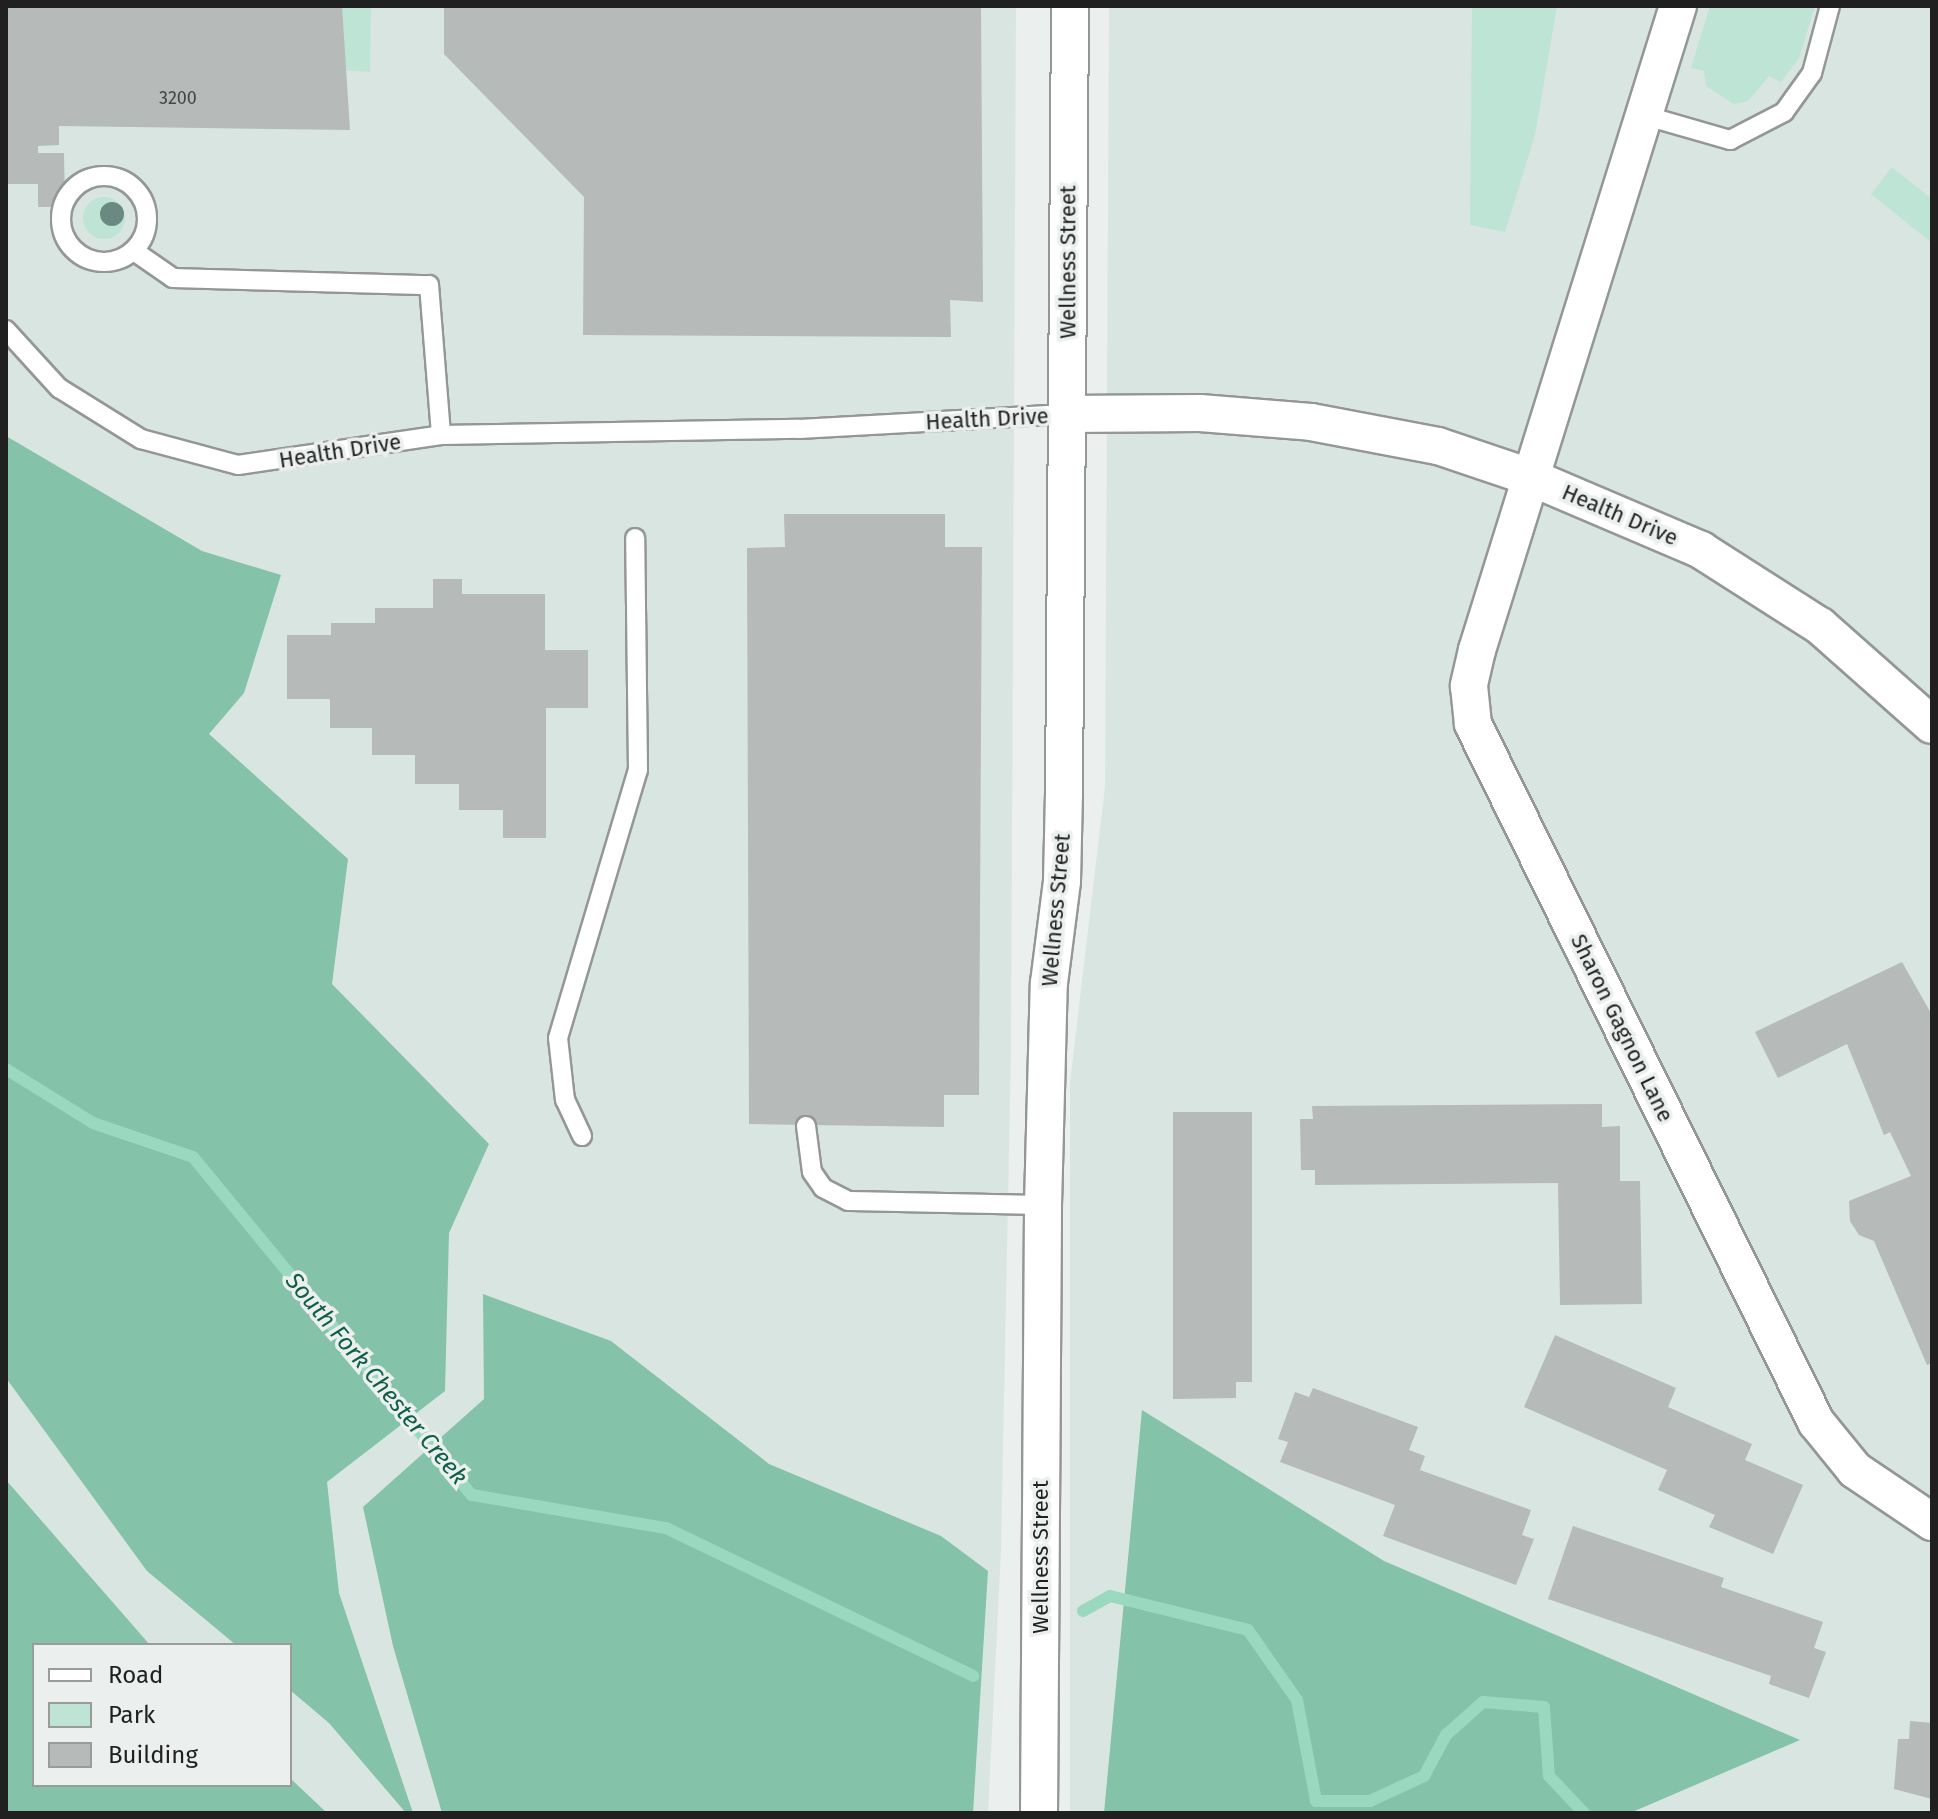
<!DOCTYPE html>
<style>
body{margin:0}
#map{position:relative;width:1938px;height:1819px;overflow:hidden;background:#ebefed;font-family:"Fira Sans",sans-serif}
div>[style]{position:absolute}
.built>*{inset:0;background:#d9e5e0}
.green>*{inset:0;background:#bde4d4}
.round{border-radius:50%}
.forest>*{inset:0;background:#84c2aa}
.stream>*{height:12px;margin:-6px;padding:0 6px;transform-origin:6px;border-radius:6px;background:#9ad9c0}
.building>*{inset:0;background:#b6bab8}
.roads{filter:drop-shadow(2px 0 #949796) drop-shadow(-2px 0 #949796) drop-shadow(0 2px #949796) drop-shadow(0 -2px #949796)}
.service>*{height:18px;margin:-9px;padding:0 9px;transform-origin:9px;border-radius:9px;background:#fff}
.service>.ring{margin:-9px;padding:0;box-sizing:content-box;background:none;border:18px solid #fff;border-radius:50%}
.minor>*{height:36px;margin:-18px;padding:0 18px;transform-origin:18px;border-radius:18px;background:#fff}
.trees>*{width:24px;height:24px;margin:-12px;border-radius:50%;background:#6a8a81}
span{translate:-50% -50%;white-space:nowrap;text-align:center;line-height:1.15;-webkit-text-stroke:7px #ebefed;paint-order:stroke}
.number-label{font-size:18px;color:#454645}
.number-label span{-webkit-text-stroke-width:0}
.street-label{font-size:22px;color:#1f201f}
.water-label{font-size:24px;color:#0f5f48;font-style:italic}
.frame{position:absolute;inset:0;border:8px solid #1f201f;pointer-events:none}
.legend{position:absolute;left:32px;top:1643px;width:260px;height:144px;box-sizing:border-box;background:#ebefed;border:2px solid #999c9b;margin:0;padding:10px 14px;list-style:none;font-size:24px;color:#1f201f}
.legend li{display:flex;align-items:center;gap:16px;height:40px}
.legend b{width:40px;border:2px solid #999c9b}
</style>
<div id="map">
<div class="built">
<div style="clip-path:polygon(evenodd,6px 6px,1016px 6px,1011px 1051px,1001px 1550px,988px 1813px,6px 1813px,6px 6px,34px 1645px,290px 1645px,290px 1785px,34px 1785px,34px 1645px)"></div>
<div style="clip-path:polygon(1109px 6px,1932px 6px,1932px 1813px,1070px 1813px,1070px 1082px,1105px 787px)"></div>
</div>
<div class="green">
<div style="clip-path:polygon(342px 6px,371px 6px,370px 72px,343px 70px)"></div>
<div style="clip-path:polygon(1472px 6px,1557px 6px,1535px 135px,1505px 232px,1470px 225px)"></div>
<div style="clip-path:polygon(1710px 6px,1815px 6px,1799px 58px,1781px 82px,1769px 76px,1748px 101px,1734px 104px,1706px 86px,1704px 71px,1691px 68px)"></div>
<div style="clip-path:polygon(1892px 167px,1932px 199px,1932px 243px,1871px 194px)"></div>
<div class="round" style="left:83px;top:197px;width:42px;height:42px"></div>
</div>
<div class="forest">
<div style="clip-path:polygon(6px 436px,202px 551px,281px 575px,244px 693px,209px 734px,348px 859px,332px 984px,489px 1144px,449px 1233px,445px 1391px,327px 1482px,339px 1593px,413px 1813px,406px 1813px,329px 1723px,290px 1690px,290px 1645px,236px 1645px,147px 1571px,6px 1378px)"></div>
<div style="clip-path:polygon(483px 1294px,611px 1341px,769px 1464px,941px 1536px,988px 1571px,973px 1813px,442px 1813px,393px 1646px,363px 1507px,484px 1399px)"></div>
<div style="clip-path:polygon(1142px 1410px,1384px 1561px,1800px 1740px,1630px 1813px,1104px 1813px)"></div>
<div style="clip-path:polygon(6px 1480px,150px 1645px,34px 1645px,34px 1785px,290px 1785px,290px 1778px,327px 1813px,6px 1813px)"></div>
</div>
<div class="stream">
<div style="left:6px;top:1069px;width:102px;rotate:31.8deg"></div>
<div style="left:93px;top:1123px;width:106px;rotate:18.8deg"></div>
<div style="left:193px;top:1157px;width:438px;rotate:50.5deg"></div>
<div style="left:472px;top:1495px;width:197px;rotate:9.7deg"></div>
<div style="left:666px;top:1528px;width:341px;rotate:25.7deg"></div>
<div style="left:1083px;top:1611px;width:31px;rotate:-29deg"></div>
<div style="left:1110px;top:1596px;width:142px;rotate:13.8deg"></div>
<div style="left:1248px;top:1630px;width:85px;rotate:55deg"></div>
<div style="left:1297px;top:1700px;width:103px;rotate:79.3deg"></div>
<div style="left:1316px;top:1801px;width:54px"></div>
<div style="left:1370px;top:1801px;width:60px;rotate:-24.8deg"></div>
<div style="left:1424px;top:1776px;width:47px;rotate:-61.8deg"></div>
<div style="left:1446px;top:1735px;width:50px;rotate:-41.7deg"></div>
<div style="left:1483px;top:1702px;width:61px;rotate:4.7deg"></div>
<div style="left:1544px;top:1707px;width:69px;rotate:85.9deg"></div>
<div style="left:1549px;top:1776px;width:51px;rotate:46.6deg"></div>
</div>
<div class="building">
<div style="clip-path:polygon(6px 6px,342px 6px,350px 130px,59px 126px,59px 145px,38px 146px,38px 153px,64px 153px,65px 207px,38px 207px,38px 184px,6px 184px)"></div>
<div style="clip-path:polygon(444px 6px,981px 6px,983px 302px,950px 300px,951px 337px,583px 335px,584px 197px,444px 54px)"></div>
<div style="clip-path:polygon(784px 514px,945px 514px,945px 547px,982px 547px,979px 1095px,944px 1095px,944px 1127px,749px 1124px,747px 548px,785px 547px)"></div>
<div style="clip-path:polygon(433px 579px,462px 579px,462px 594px,545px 594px,545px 650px,588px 650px,588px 708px,546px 708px,546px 838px,503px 838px,503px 810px,459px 810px,459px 784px,415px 784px,415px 755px,372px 755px,372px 728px,330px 728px,330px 699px,287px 699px,287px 635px,331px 635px,331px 623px,375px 623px,375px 608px,433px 608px)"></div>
<div style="clip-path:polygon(1902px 962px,1932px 1015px,1932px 1363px,1927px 1365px,1874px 1241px,1859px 1235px,1850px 1221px,1849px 1201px,1911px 1176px,1890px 1132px,1884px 1135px,1847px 1044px,1778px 1078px,1755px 1032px)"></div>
<div style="clip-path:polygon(1602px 1104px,1602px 1127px,1620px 1126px,1620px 1181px,1640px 1181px,1642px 1304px,1560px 1305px,1558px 1183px,1315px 1185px,1315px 1170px,1301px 1170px,1300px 1119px,1313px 1119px,1312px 1106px)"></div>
<div style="clip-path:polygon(1173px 1112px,1252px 1112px,1252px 1382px,1236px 1382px,1236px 1398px,1173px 1399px)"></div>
<div style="clip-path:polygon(1555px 1335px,1676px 1388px,1668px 1407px,1752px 1444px,1745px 1460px,1803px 1485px,1773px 1554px,1709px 1527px,1715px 1515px,1658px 1490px,1667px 1470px,1524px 1407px)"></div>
<div style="clip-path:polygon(1313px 1388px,1418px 1427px,1409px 1450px,1425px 1456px,1420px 1470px,1531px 1510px,1522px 1535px,1534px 1539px,1516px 1585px,1383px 1536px,1395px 1505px,1280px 1462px,1288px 1442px,1278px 1439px,1295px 1392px,1309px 1397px)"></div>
<div style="clip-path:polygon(1573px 1526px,1724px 1578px,1721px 1587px,1823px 1622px,1814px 1648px,1826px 1652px,1809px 1698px,1769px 1684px,1771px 1676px,1548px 1599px)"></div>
<div style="clip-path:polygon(1910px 1721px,1932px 1723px,1932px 1799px,1894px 1789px,1898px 1739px,1909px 1739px)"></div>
</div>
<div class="roads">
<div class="service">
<div style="left:1643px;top:115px;width:91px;rotate:16deg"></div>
<div style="left:1730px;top:140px;width:61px;rotate:-27.4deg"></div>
<div style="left:1784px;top:112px;width:48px;rotate:-54.3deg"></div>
<div style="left:1812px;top:73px;width:69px;rotate:-75deg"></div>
<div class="ring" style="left:61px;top:176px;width:68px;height:68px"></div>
<div style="left:134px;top:251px;width:47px;rotate:34.7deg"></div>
<div style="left:173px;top:278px;width:256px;rotate:1.6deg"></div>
<div style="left:429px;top:285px;width:150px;rotate:85.4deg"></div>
<div style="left:6px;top:330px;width:79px;rotate:47.6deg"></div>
<div style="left:59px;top:388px;width:97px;rotate:31.9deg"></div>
<div style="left:141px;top:439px;width:100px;rotate:15deg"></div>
<div style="left:238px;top:465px;width:205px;rotate:-8.4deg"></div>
<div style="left:441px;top:435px;width:358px;rotate:-1deg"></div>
<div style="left:799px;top:429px;width:267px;rotate:-3.2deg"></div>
<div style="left:806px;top:1126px;width:46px;rotate:82.6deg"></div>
<div style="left:812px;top:1172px;width:19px;rotate:55deg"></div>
<div style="left:823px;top:1188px;width:28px;rotate:27deg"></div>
<div style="left:848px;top:1201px;width:195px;rotate:1.2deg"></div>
<div style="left:582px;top:1136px;width:40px;rotate:-115deg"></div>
<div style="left:565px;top:1100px;width:62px;rotate:-96.4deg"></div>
<div style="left:558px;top:1038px;width:280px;rotate:-73.4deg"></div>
<div style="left:638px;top:770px;width:232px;rotate:-90.7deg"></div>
</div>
<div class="minor">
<div style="left:1678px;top:6px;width:675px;rotate:107.33deg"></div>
<div style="left:1477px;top:650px;width:37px;rotate:103deg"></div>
<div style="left:1469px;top:686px;width:38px;rotate:84deg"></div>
<div style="left:1473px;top:724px;width:778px;rotate:63.83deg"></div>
<div style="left:1816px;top:1422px;width:62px;rotate:50.9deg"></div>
<div style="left:1855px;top:1470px;width:93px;rotate:34deg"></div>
<div style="left:1066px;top:414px;width:134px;rotate:-0.4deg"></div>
<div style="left:1200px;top:413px;width:111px;rotate:4.6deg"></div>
<div style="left:1311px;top:422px;width:129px;rotate:10.7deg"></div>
<div style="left:1438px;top:446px;width:97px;rotate:18.6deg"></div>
<div style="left:1530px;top:477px;width:186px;rotate:23.1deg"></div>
<div style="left:1701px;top:550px;width:141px;rotate:32.6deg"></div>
<div style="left:1820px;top:626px;width:149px;rotate:41.5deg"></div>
<div style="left:1039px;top:1813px;width:608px;rotate:-89.62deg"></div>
<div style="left:1043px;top:1205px;width:222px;rotate:-88.5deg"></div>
<div style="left:1049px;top:983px;width:103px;rotate:-82.7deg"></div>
<div style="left:1062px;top:881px;width:88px;rotate:-88.7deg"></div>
<div style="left:1064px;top:793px;width:787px;rotate:-89.56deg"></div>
</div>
</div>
<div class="trees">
<div style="left:112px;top:214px"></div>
</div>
<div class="number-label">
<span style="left:178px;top:98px">3200</span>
</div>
<div class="street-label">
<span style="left:1068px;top:262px;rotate:-90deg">Wellness Street</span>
<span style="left:987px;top:419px;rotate:-3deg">Health Drive</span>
<span style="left:340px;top:451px;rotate:-9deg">Health Drive</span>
<span style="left:1620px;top:515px;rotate:23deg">Health Drive</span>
<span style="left:1056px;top:910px;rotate:-85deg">Wellness Street</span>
<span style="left:1622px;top:1028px;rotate:64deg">Sharon Gagnon Lane</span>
<span style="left:1041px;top:1557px;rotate:-90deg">Wellness Street</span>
</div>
<div class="water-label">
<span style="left:376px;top:1379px;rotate:50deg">South Fork Chester Creek</span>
</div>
<div class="frame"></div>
<ul class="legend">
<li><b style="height:10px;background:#fff"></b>Road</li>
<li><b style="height:22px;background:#bde4d4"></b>Park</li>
<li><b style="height:22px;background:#b6bab8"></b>Building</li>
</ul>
</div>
